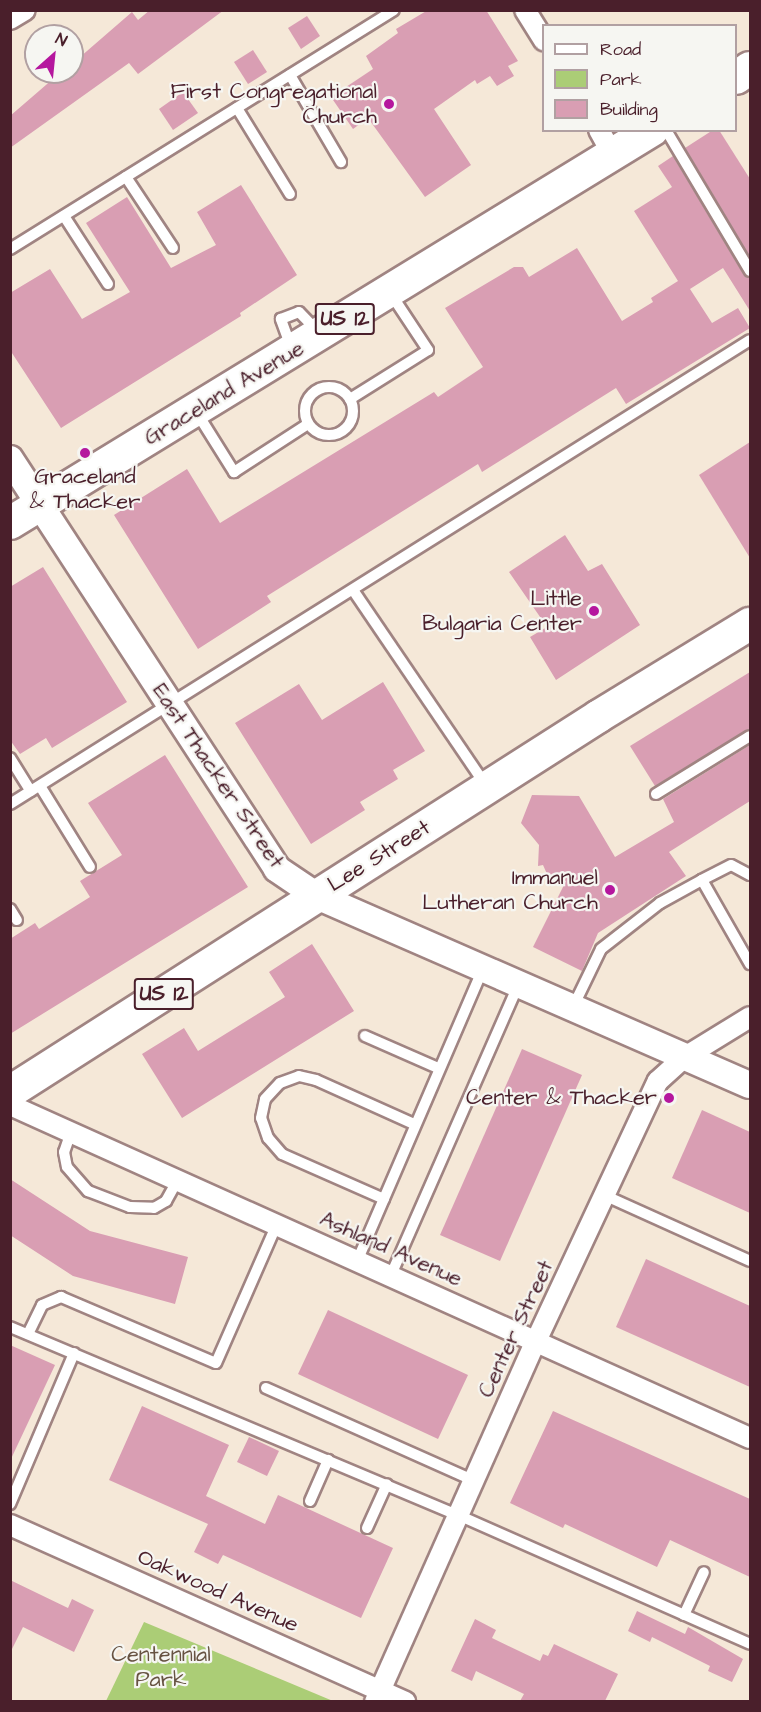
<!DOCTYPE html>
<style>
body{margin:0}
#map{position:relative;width:761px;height:1712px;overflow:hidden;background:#f5e8d8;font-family:"Architects Daughter",sans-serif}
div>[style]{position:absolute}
.green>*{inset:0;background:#abcd76}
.building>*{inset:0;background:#d99eb3}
.roads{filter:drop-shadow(2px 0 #a08482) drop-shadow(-2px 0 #a08482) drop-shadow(0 2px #a08482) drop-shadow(0 -2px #a08482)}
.service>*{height:10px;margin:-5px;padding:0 5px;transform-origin:5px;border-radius:5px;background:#fff}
.service>.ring{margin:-5px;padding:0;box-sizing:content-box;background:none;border:10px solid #fff;border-radius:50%}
.minor>*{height:20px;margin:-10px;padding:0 10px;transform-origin:10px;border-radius:10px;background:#fff}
.tertiary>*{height:26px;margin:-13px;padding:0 13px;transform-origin:13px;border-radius:13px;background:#fff}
.primary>*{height:32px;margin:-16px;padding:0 16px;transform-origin:16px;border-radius:16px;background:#fff}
.dots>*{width:16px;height:16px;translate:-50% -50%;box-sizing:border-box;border:3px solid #f6f6f2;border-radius:50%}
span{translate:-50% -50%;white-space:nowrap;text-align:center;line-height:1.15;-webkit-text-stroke:4.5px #f6f6f2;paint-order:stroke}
.shield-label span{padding:2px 4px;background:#f6f6f2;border:2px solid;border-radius:4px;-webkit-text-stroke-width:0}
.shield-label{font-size:21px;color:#4a1f2b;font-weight:700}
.poi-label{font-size:22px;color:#4a1f2b}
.right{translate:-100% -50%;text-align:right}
.street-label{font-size:22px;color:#4a1f2b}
.park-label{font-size:22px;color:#675342}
.frame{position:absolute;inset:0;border:12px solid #4a1f2b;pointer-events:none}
.legend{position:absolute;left:542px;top:24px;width:195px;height:108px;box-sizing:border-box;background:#f6f6f2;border:2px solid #b1a0a2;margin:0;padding:8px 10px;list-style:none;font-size:18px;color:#4a1f2b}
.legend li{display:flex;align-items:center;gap:12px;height:30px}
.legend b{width:30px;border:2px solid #b1a0a2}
.north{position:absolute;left:24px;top:24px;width:60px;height:60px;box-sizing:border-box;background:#f6f6f2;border:2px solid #b1a0a2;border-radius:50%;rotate:27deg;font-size:16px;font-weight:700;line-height:24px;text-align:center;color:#4a1f2b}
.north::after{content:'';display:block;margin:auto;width:21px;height:27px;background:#b5179e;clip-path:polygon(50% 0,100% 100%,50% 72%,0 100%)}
</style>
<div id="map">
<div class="green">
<div style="clip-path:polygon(144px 1622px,333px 1701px,106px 1701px)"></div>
</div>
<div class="building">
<div style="clip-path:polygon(150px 10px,224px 10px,138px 74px,129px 63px,10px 148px,10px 116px,61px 72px,72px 72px,72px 64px,132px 12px,138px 20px)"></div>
<div style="clip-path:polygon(428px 10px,486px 10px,518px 61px,508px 66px,514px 76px,497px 86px,490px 76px,477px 84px,475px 80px,434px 109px,471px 165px,425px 197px,368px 118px,353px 129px,331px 97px,373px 69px,366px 56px,398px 33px,396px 29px)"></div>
<div style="clip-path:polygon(307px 16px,320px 36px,301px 49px,288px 28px)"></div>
<div style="clip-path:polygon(253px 50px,267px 72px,248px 84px,234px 62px)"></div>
<div style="clip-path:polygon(183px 92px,198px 113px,173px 130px,159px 109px)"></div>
<div style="clip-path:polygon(713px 130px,719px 130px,750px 179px,750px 257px,685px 148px)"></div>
<div style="clip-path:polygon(673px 156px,744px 275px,750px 278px,750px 311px,723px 268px,690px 289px,712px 323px,738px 308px,750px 328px,626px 404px,616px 388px,482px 472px,478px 464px,267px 596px,271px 602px,198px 649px,114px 515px,187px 469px,220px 523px,434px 392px,438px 397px,483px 367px,445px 308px,514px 267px,523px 267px,529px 277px,577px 248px,622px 321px,653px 302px,651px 298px,678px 281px,634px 211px,672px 187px,658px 166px)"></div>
<div style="clip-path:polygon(241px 185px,297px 275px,240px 313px,241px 316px,61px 428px,10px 350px,10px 293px,50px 269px,82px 319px,130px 292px,86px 223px,127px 197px,171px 268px,216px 245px,197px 212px)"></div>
<div style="clip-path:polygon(750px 442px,750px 558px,699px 475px)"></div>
<div style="clip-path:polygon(565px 535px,588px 571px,602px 564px,640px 625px,556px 680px,530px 637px,547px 627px,509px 572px)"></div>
<div style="clip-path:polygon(43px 567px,127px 702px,52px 748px,46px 738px,20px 754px,10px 740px,10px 587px)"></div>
<div style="clip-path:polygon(750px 672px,750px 729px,655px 786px,630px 746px)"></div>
<div style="clip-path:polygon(383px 682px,425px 751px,393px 770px,398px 779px,360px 802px,365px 810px,311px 844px,235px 723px,299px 684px,322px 720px)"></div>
<div style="clip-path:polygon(750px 745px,750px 801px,669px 852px,686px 876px,598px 933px,582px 971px,533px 947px,566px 881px,551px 883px,543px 865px,538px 866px,539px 845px,521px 823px,532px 795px,579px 796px,615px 857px,674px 822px,663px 799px)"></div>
<div style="clip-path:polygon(165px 755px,248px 887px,10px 1034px,10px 939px,35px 923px,39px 929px,90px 897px,80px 881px,122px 855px,88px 803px)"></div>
<div style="clip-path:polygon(312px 944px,354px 1011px,182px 1118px,142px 1054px,184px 1028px,198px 1051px,285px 997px,269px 972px)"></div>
<div style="clip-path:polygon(522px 1049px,582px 1075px,500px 1261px,440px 1235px)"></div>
<div style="clip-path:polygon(702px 1110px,750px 1132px,750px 1213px,672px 1178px)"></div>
<div style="clip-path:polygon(10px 1179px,90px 1231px,188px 1257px,175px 1304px,73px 1276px,10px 1235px)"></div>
<div style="clip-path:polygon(646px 1259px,750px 1306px,750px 1387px,616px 1327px)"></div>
<div style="clip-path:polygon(328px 1310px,468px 1375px,438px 1439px,298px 1374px)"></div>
<div style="clip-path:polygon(10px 1345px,55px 1365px,10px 1461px)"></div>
<div style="clip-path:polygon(142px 1406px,229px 1445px,206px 1496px,265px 1524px,278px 1495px,393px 1548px,361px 1618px,223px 1555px,218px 1564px,194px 1552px,208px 1524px,109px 1480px)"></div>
<div style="clip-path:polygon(553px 1411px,750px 1499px,750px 1577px,670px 1540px,657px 1567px,565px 1524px,563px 1528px,510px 1503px)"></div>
<div style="clip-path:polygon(249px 1437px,279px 1451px,267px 1476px,237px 1462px)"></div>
<div style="clip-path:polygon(10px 1580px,68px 1608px,72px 1599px,94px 1610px,74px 1652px,23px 1627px,10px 1653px)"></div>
<div style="clip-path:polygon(637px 1611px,685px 1634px,688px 1627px,743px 1659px,732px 1682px,708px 1671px,710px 1666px,652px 1637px,650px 1642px,628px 1631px)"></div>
<div style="clip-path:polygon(475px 1619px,496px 1630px,492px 1638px,540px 1661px,543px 1654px,548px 1656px,554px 1644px,618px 1674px,605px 1701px,520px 1701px,524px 1694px,476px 1671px,472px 1681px,451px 1671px)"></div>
</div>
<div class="roads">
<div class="service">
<div style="left:290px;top:75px;width:101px;rotate:59.6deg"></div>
<div style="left:237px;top:108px;width:101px;rotate:58.4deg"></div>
<div style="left:666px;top:130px;width:164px;rotate:59.2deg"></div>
<div style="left:126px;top:177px;width:85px;rotate:56.5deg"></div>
<div style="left:64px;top:216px;width:81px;rotate:57.1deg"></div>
<div style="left:10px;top:249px;width:452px;rotate:-31.9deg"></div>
<div style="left:291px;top:347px;width:30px;rotate:-110deg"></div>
<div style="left:281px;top:319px;width:19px;rotate:-21deg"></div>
<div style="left:299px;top:312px;width:28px;rotate:46deg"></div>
<div class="ring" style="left:305px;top:387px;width:38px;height:38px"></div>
<div style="left:350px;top:399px;width:92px;rotate:-32.1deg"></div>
<div style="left:428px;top:350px;width:67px;rotate:-123.5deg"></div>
<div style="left:197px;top:413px;width:70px;rotate:57.9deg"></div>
<div style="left:234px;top:472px;width:88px;rotate:-33deg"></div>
<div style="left:353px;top:590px;width:237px;rotate:55.8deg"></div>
<div style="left:10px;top:758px;width:39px;rotate:58deg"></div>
<div style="left:40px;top:786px;width:95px;rotate:58.3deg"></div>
<div style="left:656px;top:794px;width:110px;rotate:-31.7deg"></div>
<div style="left:10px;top:804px;width:873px;rotate:-32.09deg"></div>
<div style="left:750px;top:875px;width:21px;rotate:-152deg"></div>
<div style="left:731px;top:865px;width:33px;rotate:153deg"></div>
<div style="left:702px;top:880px;width:97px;rotate:60.3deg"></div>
<div style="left:10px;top:909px;width:13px;rotate:58deg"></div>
<div style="left:573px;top:1007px;width:64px;rotate:-64.2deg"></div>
<div style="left:601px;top:949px;width:75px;rotate:-37.9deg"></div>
<div style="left:660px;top:903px;width:48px;rotate:-28.7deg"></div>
<div style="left:365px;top:1036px;width:80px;rotate:23.7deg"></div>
<div style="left:71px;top:1132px;width:21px;rotate:109deg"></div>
<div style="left:64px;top:1152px;width:15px;rotate:79deg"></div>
<div style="left:67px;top:1167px;width:32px;rotate:49deg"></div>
<div style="left:88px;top:1191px;width:45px;rotate:20.9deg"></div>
<div style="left:130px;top:1207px;width:24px;rotate:2deg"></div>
<div style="left:154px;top:1208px;width:14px;rotate:-30deg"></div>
<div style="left:166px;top:1201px;width:25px;rotate:-61deg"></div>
<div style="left:604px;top:1195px;width:160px;rotate:24.3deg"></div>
<div style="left:384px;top:1199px;width:111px;rotate:-156.2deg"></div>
<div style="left:282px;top:1154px;width:21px;rotate:-131deg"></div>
<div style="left:268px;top:1138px;width:21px;rotate:-109deg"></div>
<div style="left:261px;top:1118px;width:19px;rotate:-78deg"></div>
<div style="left:265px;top:1099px;width:22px;rotate:-47deg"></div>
<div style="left:280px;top:1083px;width:20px;rotate:-20deg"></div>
<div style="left:299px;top:1076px;width:17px;rotate:13deg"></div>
<div style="left:316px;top:1080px;width:107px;rotate:24.2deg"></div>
<div style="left:358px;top:1259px;width:316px;rotate:-66.7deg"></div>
<div style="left:391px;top:1275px;width:318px;rotate:-66.3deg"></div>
<div style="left:10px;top:1327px;width:486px;rotate:22.8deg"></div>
<div style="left:458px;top:1515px;width:319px;rotate:23.8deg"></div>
<div style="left:28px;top:1334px;width:32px;rotate:-64deg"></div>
<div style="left:42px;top:1305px;width:21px;rotate:-23deg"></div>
<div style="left:61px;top:1297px;width:168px;rotate:23.1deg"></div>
<div style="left:216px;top:1363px;width:152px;rotate:-66.3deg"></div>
<div style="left:266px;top:1388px;width:227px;rotate:24deg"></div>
<div style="left:310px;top:1501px;width:45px;rotate:-66.3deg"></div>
<div style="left:10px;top:1504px;width:164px;rotate:-67deg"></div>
<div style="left:367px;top:1528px;width:48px;rotate:-65.6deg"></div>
<div style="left:684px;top:1615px;width:47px;rotate:-65.1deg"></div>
</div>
<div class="minor">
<div style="left:525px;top:10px;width:36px;rotate:58deg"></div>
<div style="left:10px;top:19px;width:17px;rotate:-31deg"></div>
<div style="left:599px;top:130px;width:29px;rotate:61deg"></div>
<div style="left:10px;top:1105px;width:811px;rotate:24.23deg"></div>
<div style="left:10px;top:1525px;width:433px;rotate:24.1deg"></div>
<div style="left:375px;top:1702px;width:395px;rotate:-66deg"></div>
<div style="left:536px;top:1341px;width:287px;rotate:-64.9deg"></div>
<div style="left:658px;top:1081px;width:36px;rotate:-42deg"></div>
<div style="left:685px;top:1057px;width:76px;rotate:-31.6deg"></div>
</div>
<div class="tertiary">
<div style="left:10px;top:459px;width:489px;rotate:56.9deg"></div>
<div style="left:277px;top:869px;width:48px;rotate:34deg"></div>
<div style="left:317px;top:896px;width:472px;rotate:23.6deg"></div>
</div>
<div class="primary">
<div style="left:736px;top:78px;width:17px;rotate:-36deg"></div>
<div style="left:10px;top:523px;width:753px;rotate:-31.47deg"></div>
<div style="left:10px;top:1092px;width:699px;rotate:-32.55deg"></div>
<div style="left:599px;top:716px;width:177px;rotate:-31.4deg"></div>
</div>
</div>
<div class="dots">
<div style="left:389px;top:104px;background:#b5179e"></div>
<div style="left:85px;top:453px;background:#b5179e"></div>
<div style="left:594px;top:611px;background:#b5179e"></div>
<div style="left:610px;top:890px;background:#b5179e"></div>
<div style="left:669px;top:1098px;background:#b5179e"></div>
</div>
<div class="shield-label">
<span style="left:345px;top:319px">US 12</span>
<span style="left:164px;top:994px">US 12</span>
</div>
<div class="poi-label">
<span class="right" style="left:377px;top:104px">First Congregational<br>Church</span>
<span style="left:85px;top:489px">Graceland<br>&amp; Thacker</span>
<span class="right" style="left:582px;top:611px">Little<br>Bulgaria Center</span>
<span class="right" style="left:598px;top:890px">Immanuel<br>Lutheran Church</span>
<span class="right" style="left:657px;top:1098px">Center &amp; Thacker</span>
</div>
<div class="street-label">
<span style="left:224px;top:393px;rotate:-31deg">Graceland Avenue</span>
<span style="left:218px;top:776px;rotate:56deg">East Thacker Street</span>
<span style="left:379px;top:856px;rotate:-32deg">Lee Street</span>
<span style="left:391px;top:1249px;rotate:24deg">Ashland Avenue</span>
<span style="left:516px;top:1329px;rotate:-65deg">Center Street</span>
<span style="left:218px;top:1591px;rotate:24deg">Oakwood Avenue</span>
</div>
<div class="park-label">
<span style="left:161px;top:1667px">Centennial<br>Park</span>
</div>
<div class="frame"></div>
<ul class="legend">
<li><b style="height:8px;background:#fff"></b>Road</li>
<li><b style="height:16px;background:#abcd76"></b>Park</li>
<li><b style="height:16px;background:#d99eb3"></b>Building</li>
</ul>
<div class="north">N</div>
</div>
